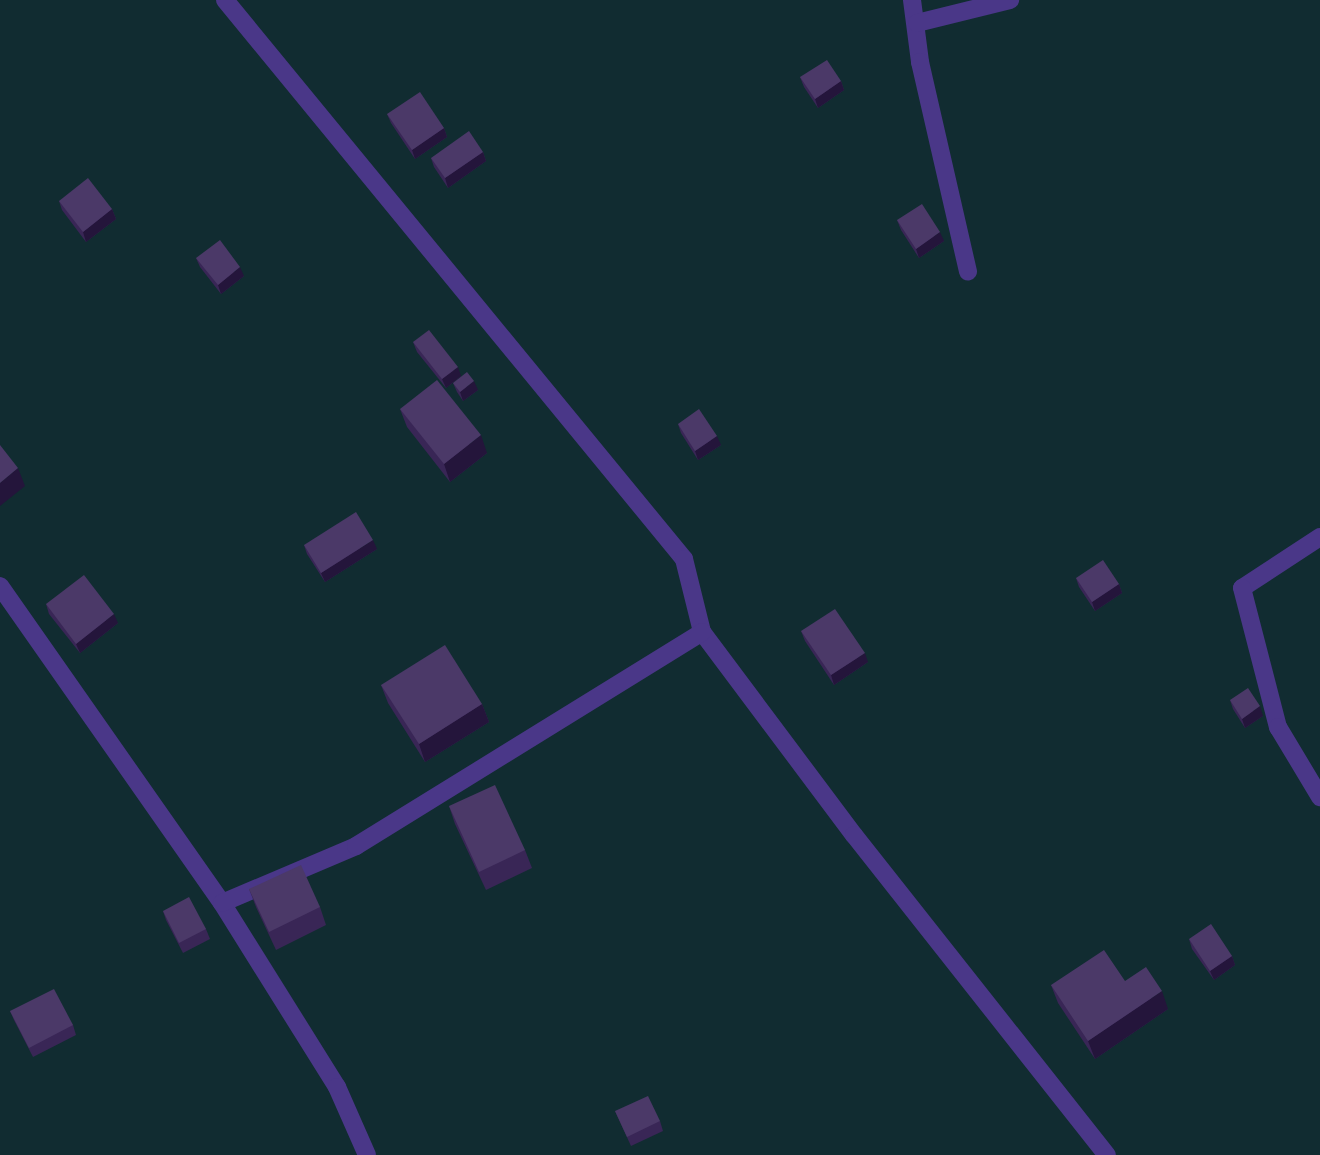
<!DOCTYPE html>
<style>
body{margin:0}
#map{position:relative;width:1320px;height:1155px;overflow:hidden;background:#170e27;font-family:Manrope,sans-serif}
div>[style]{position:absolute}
.green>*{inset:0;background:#112c31}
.minor>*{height:18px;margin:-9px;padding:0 9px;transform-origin:9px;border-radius:9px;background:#4a3788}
.wall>*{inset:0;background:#392656}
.shaded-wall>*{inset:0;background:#24153b}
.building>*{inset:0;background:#4b3968}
span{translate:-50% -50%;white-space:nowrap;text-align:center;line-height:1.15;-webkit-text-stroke:5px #170e27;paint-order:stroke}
</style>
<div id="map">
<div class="green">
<div style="clip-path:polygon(0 0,1320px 0,1320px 1155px,0 1155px)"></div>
</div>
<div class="minor">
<div style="left:225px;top:0;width:723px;rotate:50.61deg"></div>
<div style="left:684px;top:559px;width:75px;rotate:76.1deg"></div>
<div style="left:702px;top:632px;width:254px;rotate:53.2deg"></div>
<div style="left:854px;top:835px;width:408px;rotate:51.7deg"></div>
<div style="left:912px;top:0;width:63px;rotate:82.6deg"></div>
<div style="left:920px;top:62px;width:215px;rotate:77.1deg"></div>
<div style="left:917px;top:23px;width:96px;rotate:-13.9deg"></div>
<div style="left:1320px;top:537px;width:93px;rotate:146.8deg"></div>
<div style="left:1242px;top:588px;width:144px;rotate:75.5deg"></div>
<div style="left:1278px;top:727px;width:82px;rotate:59deg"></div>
<div style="left:0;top:586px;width:387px;rotate:55deg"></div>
<div style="left:222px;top:903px;width:217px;rotate:58deg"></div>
<div style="left:337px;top:1087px;width:74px;rotate:66.2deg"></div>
<div style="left:222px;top:903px;width:146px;rotate:-23deg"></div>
<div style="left:356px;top:846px;width:407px;rotate:-31.7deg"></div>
</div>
<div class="wall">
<div style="clip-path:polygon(800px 77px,841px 81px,844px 90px,818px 108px,804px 87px)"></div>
<div style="clip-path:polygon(387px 114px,444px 128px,447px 137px,415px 159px,391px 123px)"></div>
<div style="clip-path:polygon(483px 152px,486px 161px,448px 188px,434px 167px,431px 158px)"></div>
<div style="clip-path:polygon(59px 201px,112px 209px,116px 219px,86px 242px,62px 210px)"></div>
<div style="clip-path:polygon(897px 220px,944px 241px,919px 258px,901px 230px)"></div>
<div style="clip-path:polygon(196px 258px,244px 276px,221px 294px,200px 267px)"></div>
<div style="clip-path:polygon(413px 342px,461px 376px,446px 388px,417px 352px)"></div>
<div style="clip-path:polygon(453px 383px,478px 390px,463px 401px,457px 392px)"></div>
<div style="clip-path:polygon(400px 409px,487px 453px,450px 482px,407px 427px)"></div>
<div style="clip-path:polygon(678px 424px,721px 445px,698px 460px,681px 433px)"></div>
<div style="clip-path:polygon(304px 545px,377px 549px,325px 582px,307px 554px)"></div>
<div style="clip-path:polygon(1076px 578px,1119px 584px,1122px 593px,1095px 611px,1079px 587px)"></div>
<div style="clip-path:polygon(46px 604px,118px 623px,80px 653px,49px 614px)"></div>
<div style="clip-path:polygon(801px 631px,868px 662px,834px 685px,805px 641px)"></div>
<div style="clip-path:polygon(381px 685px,482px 704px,489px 722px,425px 762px,388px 703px)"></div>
<div style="clip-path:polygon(1230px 700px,1263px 716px,1245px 728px,1233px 709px)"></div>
<div style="clip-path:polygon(449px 806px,525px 850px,532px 868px,486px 890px,455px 824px)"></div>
<div style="clip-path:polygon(249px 889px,320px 907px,326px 925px,276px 950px,256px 907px)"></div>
<div style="clip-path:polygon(163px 911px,206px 929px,210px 939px,183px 953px,166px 920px)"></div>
<div style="clip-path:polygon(1189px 939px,1232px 956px,1235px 965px,1214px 980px,1192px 949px)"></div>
<div style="clip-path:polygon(1125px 981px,1168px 1009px,1095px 1059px,1058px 1003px,1051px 985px)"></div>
<div style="clip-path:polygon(10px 1011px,73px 1025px,76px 1035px,33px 1057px,14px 1020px)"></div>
<div style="clip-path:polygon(615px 1111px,660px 1121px,663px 1131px,631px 1146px)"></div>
</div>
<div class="shaded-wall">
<div style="clip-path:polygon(841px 81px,844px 90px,818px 108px,815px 99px)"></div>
<div style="clip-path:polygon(444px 128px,447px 137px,415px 159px,412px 150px)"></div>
<div style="clip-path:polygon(483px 152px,486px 161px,448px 188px,445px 178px)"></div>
<div style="clip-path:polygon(112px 209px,116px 219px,86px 242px,83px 232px)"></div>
<div style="clip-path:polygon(940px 232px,944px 241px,919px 258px,916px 249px)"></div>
<div style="clip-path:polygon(240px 267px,244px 276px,221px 294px,218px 285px)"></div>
<div style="clip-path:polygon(458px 367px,461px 376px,446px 388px,442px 379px)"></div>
<div style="clip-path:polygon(474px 381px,478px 390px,463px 401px,460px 392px)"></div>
<div style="clip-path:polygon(481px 435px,487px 453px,450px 482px,444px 464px)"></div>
<div style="clip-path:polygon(717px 436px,721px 445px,698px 460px,695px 451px)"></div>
<div style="clip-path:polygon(18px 468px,25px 486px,0 506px,0 483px)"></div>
<div style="clip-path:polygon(373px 540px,377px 549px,325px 582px,321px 573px)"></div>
<div style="clip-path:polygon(1119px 584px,1122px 593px,1095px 611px,1092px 602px)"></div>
<div style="clip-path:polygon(114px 614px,118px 623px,80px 653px,76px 644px)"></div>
<div style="clip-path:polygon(865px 653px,868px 662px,834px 685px,831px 675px)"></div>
<div style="clip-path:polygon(482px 704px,489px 722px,425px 762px,419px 744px)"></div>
<div style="clip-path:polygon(1260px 706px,1263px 716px,1245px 728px,1242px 719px)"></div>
<div style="clip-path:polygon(1232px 956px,1235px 965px,1214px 980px,1210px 971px)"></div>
<div style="clip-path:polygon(1162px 991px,1168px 1009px,1095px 1059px,1088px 1041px)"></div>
</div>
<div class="building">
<div style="clip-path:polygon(827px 60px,841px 81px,815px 99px,800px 77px)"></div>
<div style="clip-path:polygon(420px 92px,444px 128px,412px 150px,387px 114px)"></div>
<div style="clip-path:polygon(469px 131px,483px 152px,445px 178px,431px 158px)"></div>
<div style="clip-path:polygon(88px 178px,112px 209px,83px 232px,59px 201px)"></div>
<div style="clip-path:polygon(922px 204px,940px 232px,916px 249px,897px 220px)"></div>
<div style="clip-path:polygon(220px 240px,240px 267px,218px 285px,196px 258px)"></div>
<div style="clip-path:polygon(429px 330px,458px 367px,442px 379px,413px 342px)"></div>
<div style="clip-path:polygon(467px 372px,474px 381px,460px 392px,453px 383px)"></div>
<div style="clip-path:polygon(437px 380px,481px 435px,444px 464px,400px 409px)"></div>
<div style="clip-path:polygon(699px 409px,717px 436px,695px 451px,678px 424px)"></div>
<div style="clip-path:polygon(0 445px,18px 468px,0 483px)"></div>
<div style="clip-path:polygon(356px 512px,373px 540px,321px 573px,304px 545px)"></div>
<div style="clip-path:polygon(1103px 560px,1119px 584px,1092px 602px,1076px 578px)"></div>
<div style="clip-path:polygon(84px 575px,114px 614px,76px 644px,46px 604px)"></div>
<div style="clip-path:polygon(835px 609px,865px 653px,831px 675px,801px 631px)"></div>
<div style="clip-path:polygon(445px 645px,482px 704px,419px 744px,381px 685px)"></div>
<div style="clip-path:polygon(1248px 688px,1260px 706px,1242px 719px,1230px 700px)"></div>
<div style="clip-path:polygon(495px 785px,525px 850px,479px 872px,449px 806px)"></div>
<div style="clip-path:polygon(301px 865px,320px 907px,269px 932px,249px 889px)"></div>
<div style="clip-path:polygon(189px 897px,206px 929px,179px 943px,163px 911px)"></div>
<div style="clip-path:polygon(1211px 924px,1232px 956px,1210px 971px,1189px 939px)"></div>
<div style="clip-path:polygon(1104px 950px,1125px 981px,1146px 967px,1162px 991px,1088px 1041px,1051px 985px)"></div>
<div style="clip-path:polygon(54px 989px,73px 1025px,29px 1048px,10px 1011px)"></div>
<div style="clip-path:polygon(648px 1096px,660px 1121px,627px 1137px,615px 1111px)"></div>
</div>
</div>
